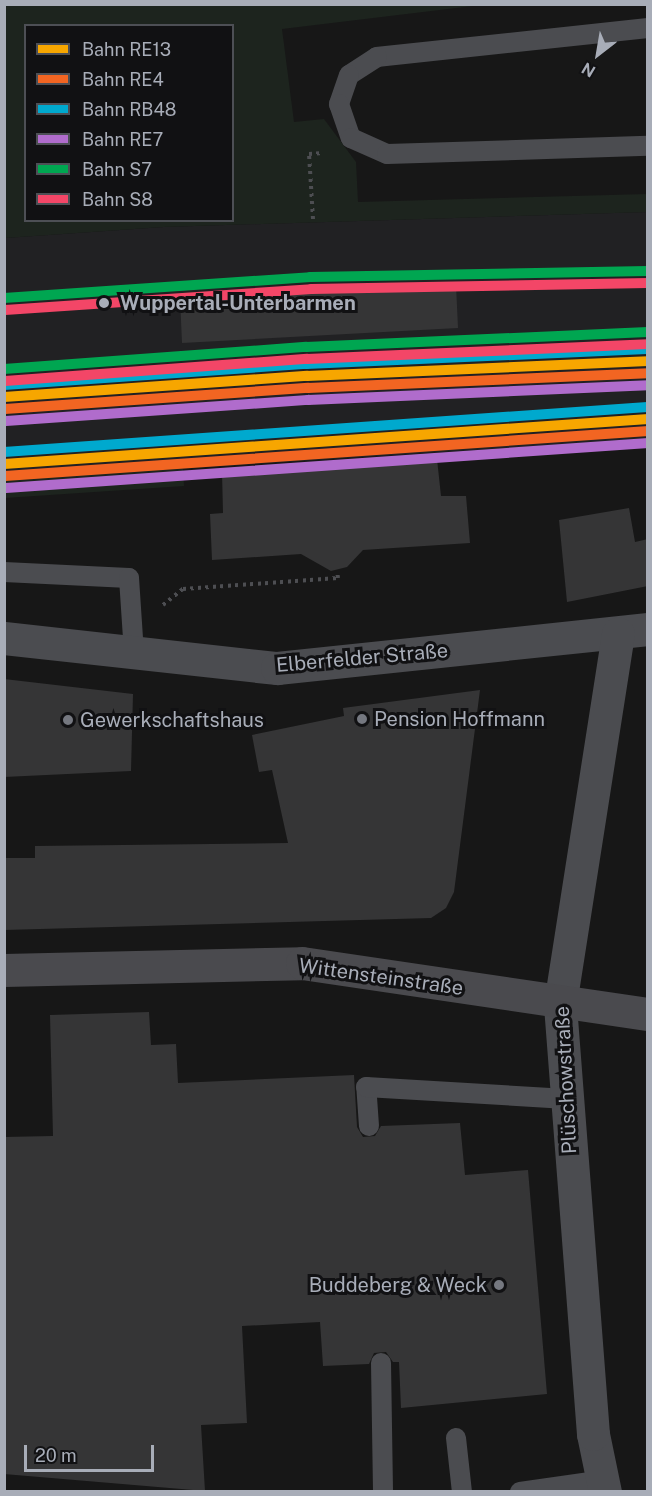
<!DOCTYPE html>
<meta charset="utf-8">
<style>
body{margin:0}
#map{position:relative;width:652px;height:1496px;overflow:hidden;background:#171717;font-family:"Public Sans",sans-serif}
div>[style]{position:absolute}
.built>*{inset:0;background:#212123}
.green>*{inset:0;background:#1d241e}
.building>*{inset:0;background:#353536}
.path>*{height:4px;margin-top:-2px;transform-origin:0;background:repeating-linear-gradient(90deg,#4d4e52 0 3px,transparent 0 7.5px)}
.lane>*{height:20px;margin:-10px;padding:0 10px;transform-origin:10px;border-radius:10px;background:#4b4c50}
.street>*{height:33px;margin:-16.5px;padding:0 16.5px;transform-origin:16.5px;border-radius:16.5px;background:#4b4c50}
.secondary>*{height:33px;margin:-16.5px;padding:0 16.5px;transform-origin:16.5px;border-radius:16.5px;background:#4a4a4e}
.rail-1>*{height:10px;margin:-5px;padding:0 5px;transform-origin:5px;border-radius:5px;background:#f7a600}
.rail-2>*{height:10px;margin:-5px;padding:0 5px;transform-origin:5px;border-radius:5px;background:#f26522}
.rail-3>*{height:10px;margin:-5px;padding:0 5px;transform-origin:5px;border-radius:5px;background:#00a9ce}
.rail-4>*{height:10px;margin:-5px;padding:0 5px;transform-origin:5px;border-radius:5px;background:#b06ccc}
.rail-5>*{height:10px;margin:-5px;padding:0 5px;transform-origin:5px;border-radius:5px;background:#00a651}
.rail-6>*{height:10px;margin:-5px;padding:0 5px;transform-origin:5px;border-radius:5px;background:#f34667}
.dots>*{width:16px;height:16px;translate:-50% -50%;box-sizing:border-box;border:3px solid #111113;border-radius:50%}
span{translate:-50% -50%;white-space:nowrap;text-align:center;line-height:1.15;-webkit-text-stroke:6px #111113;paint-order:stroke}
.stop-label{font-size:20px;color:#a8adb8;font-weight:700}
.left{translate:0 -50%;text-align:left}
.street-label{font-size:20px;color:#a8adb8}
.poi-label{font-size:20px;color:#a8adb8}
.right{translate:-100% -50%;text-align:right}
.frame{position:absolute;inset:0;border:6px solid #a8adb8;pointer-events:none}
.legend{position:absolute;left:24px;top:24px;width:210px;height:198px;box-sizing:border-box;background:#111113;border:2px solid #4d4f55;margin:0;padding:8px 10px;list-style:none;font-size:18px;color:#a8adb8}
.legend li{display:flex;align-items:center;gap:12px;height:30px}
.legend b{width:30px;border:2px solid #4d4f55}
.north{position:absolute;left:568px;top:24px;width:60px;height:60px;-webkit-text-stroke:4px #111113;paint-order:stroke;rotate:211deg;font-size:16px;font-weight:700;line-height:24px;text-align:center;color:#a8adb8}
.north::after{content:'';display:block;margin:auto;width:21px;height:27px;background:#a8adb8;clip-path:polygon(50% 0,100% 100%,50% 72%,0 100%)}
.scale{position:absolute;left:24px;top:1445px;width:130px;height:27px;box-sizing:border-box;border:3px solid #a8adb8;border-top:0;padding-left:8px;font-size:18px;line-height:21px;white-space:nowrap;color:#a8adb8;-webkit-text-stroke:4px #111113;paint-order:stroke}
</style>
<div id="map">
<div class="built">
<div style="clip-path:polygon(647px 212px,647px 439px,5px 480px,5px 238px,163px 227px)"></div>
</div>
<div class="green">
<div style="clip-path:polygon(evenodd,5px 4px,481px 5px,282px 29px,294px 122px,324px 119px,356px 162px,358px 202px,647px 194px,647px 212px,163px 227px,5px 238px,5px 4px,26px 26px,232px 26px,232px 220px,26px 220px,26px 26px)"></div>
<div style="clip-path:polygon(183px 468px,184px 486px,5px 498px,5px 480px)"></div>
</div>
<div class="building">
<div style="clip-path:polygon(456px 285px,458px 328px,182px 343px,180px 297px,323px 287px)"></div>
<div style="clip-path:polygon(437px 459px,441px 496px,466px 496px,470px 543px,363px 550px,347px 567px,331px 571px,301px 554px,212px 560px,210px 514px,223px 513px,222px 472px)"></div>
<div style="clip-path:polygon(629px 508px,635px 542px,648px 539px,648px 586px,567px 602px,559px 520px)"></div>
<div style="clip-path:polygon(4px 679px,133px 694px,131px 771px,4px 777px)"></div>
<div style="clip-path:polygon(480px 690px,454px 892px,446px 908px,431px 918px,4px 930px,4px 858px,35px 858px,35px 846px,288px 843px,272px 770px,259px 772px,252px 735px,344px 716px,343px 708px)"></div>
<div style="clip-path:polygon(149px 1012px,151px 1045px,176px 1044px,178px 1083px,354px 1075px,357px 1127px,363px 1137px,375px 1136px,381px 1126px,460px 1123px,465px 1175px,528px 1170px,547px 1394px,401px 1408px,399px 1362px,393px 1362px,386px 1352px,374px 1353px,369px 1364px,323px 1366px,320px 1322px,242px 1326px,247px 1423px,201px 1425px,205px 1491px,4px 1474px,4px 1137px,53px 1136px,50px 1015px)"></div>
</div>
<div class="path">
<div style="left:313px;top:219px;width:65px;rotate:-93.5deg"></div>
<div style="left:309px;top:154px;width:14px;rotate:-4deg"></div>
<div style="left:163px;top:605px;width:26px;rotate:-39deg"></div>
<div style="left:183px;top:589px;width:155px;rotate:-4.1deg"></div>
<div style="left:338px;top:578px;width:7px;rotate:-98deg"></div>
</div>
<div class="lane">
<div style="left:648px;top:28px;width:273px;rotate:173.9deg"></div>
<div style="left:377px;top:57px;width:33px;rotate:147deg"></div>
<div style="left:349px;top:75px;width:31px;rotate:109deg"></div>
<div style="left:339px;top:104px;width:36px;rotate:71deg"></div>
<div style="left:351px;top:138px;width:39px;rotate:24deg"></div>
<div style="left:387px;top:154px;width:261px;rotate:-1.8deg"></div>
<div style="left:4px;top:572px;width:125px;rotate:2.7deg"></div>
<div style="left:129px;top:578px;width:75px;rotate:86.2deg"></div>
<div style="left:369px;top:1126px;width:39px;rotate:-94deg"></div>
<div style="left:366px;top:1087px;width:201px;rotate:3.4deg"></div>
<div style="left:381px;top:1363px;width:129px;rotate:89.1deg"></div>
<div style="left:456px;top:1438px;width:54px;rotate:83.7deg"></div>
<div style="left:520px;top:1492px;width:85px;rotate:-8.1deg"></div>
</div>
<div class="street">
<div style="left:4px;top:638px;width:275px;rotate:6.3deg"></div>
<div style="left:277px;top:668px;width:373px;rotate:-6deg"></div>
<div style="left:605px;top:1492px;width:59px;rotate:-101.7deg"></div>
<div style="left:593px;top:1434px;width:431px;rotate:-94.4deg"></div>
<div style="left:560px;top:1004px;width:375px;rotate:-81.1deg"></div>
</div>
<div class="secondary">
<div style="left:4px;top:970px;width:298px;rotate:-1.3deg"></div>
<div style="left:302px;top:963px;width:350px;rotate:8.4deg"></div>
</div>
<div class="rail-1">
<div style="left:4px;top:397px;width:304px;rotate:-4deg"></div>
<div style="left:307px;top:376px;width:341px;rotate:-2.5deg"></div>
<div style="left:4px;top:464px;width:646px;rotate:-4deg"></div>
</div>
<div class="rail-2">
<div style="left:5px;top:409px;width:304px;rotate:-4deg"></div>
<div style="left:308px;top:388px;width:340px;rotate:-2.5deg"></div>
<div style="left:5px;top:476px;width:645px;rotate:-4deg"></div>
</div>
<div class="rail-3">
<div style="left:4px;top:385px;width:303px;rotate:-4deg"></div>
<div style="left:306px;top:364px;width:341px;rotate:-2.5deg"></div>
<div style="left:4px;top:452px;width:645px;rotate:-4deg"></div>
</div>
<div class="rail-4">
<div style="left:6px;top:421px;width:303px;rotate:-4deg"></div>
<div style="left:308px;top:400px;width:340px;rotate:-2.5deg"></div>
<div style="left:6px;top:488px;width:644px;rotate:-4.01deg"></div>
</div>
<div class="rail-5">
<div style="left:4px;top:298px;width:307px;rotate:-3.9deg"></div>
<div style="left:310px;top:277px;width:338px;rotate:-1deg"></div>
<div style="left:4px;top:369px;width:303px;rotate:-4.2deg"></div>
<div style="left:306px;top:347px;width:342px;rotate:-2.5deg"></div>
</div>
<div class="rail-6">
<div style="left:5px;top:310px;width:307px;rotate:-3.9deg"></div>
<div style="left:311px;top:289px;width:337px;rotate:-1deg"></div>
<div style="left:5px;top:381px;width:303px;rotate:-4.2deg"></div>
<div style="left:307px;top:359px;width:341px;rotate:-2.5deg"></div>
</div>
<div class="dots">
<div style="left:104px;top:303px;background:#a8adb8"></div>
<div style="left:362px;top:719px;background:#757880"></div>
<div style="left:68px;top:720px;background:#757880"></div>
<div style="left:499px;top:1285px;background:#757880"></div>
</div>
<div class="stop-label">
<span class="left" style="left:120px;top:303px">Wuppertal-Unterbarmen</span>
</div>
<div class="street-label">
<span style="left:362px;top:658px;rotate:-5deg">Elberfelder Straße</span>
<span style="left:381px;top:977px;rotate:8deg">Wittensteinstraße</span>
<span style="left:566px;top:1080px;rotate:-93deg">Plüschowstraße</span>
</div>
<div class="poi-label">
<span class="left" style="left:374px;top:719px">Pension Hoffmann</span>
<span class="left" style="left:80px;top:720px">Gewerkschaftshaus</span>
<span class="right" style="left:487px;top:1285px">Buddeberg &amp; Weck</span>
</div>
<div class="frame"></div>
<ul class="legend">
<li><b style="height:8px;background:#f7a600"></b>Bahn RE13</li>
<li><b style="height:8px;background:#f26522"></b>Bahn RE4</li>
<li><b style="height:8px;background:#00a9ce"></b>Bahn RB48</li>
<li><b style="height:8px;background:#b06ccc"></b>Bahn RE7</li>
<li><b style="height:8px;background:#00a651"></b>Bahn S7</li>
<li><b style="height:8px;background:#f34667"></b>Bahn S8</li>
</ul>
<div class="north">N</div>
<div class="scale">20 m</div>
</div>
